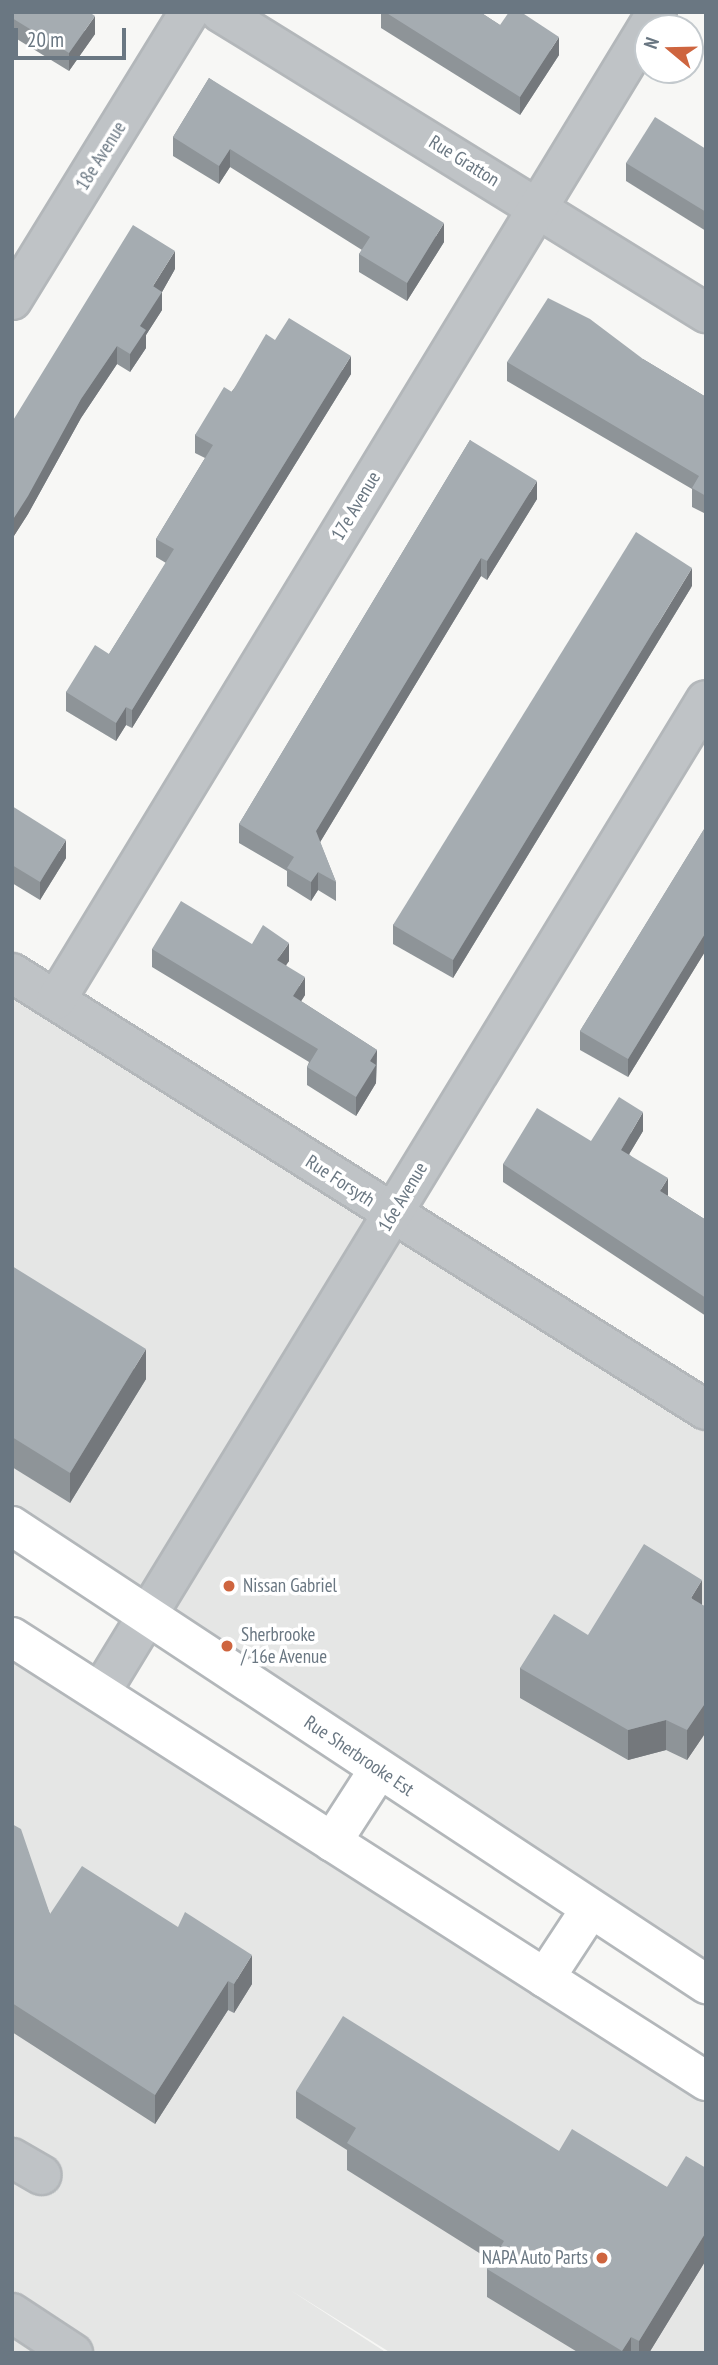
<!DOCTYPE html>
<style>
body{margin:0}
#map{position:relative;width:718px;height:2365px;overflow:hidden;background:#f7f7f5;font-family:"PT Sans Narrow",sans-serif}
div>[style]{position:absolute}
.built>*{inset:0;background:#e5e6e5}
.roads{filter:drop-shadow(2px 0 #b3b7ba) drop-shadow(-2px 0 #b3b7ba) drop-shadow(0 2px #b3b7ba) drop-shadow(0 -2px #b3b7ba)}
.minor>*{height:38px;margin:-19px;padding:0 19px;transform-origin:19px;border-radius:19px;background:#bfc3c6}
.major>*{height:38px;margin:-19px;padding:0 19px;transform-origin:19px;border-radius:19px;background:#fff}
.wall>*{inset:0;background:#8e9498}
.shaded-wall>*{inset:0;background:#74787c}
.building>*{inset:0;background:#a5acb1}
.dots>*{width:19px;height:19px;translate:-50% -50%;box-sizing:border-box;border:4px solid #fff;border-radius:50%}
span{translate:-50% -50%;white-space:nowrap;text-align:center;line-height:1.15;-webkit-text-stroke:7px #fff;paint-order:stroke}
.street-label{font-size:19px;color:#6a7782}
.poi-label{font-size:19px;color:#6a7782}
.left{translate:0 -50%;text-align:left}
.right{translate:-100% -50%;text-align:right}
.frame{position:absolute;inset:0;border:14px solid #6a7782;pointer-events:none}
.north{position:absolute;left:634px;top:14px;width:70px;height:70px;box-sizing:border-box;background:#fff;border:2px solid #c3c9cd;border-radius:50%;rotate:289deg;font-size:19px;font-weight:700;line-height:28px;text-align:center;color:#6a7782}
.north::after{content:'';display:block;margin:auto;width:24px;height:32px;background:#ce653f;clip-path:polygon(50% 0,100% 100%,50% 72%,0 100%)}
.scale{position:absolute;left:14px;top:28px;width:112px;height:32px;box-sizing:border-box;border:4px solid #6a7782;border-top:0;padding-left:9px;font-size:21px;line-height:24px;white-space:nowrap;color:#6a7782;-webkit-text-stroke:5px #fff;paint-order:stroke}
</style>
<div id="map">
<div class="built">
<div style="clip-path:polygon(12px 972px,706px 1411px,706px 1971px,12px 1527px)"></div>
<div style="clip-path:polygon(12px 1638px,706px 2082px,706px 2353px,391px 2353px,290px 2290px,387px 2353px,12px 2353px)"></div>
</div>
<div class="roads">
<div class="minor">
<div style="left:220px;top:12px;width:572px;rotate:31.77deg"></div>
<div style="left:12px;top:300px;width:338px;rotate:-58.4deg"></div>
<div style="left:12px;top:973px;width:820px;rotate:32.2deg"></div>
<div style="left:56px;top:1000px;width:1156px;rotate:-58.69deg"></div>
<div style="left:100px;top:1693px;width:1163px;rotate:-58.61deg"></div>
<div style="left:12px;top:2158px;width:34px;rotate:30deg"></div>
<div style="left:12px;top:2313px;width:73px;rotate:33.3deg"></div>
</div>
<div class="major">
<div style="left:12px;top:1526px;width:832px;rotate:33.42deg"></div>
<div style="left:12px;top:1637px;width:824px;rotate:32.61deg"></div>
<div style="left:332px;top:1842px;width:87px;rotate:-57.2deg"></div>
<div style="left:545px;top:1978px;width:80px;rotate:-56.7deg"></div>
</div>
</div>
<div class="wall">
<div style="clip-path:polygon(12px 12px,95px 34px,69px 71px,12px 36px)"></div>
<div style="clip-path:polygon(381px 12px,480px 12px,500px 25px,559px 55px,520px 115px,381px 28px)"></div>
<div style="clip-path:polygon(209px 78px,444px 242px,407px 301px,359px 272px,359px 254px,362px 250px,230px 167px,219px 184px,173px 156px,173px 137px)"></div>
<div style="clip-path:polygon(706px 149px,706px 231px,626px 181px,626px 163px)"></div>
<div style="clip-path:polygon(175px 269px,162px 292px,162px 310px,146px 335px,146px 348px,130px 372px,117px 364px,81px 418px,28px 514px,12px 539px,12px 422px)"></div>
<div style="clip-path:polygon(275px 340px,351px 374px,132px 728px,126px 725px,116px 741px,66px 711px,66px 692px,109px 654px,166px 563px,156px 557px,156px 539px,205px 458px,195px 453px,195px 435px)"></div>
<div style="clip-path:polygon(643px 359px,706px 397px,706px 514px,692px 507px,692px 489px,507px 381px,507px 362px)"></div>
<div style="clip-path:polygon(470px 440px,537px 499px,487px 580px,481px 576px,320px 842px,336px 882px,336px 901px,318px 890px,311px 901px,287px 886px,287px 871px,239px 843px,239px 824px)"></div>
<div style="clip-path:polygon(692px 586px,453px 978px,393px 944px,393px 925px)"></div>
<div style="clip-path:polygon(12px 806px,66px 858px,40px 900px,12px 883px)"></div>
<div style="clip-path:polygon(706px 826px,706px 950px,628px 1077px,580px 1050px,580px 1031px)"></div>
<div style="clip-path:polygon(252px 944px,289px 961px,286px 965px,305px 995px,301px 1001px,377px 1050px,376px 1083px,356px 1116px,307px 1085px,307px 1067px,309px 1062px,152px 967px,152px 949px)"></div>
<div style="clip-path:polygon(643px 1131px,629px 1154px,668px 1196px,706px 1220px,706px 1316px,503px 1182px,503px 1164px,591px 1141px)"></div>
<div style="clip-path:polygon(12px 1266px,146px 1379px,70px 1503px,12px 1467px)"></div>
<div style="clip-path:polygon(702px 1605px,706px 1607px,706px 1732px,687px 1760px,666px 1750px,628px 1760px,520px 1698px,520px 1668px,588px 1635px)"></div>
<div style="clip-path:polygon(12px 1824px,50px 1914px,252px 1984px,234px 2013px,228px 2010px,155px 2124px,12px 2032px)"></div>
<div style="clip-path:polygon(296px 2091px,559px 2151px,667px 2187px,706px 2168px,706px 2260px,649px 2353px,579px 2353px,487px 2297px,487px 2269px,492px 2261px,347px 2170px,347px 2150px,296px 2118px)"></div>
</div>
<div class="shaded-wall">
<div style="clip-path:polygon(95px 16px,95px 34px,69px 71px,69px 53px)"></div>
<div style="clip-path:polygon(559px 37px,559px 55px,520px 115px,520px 97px)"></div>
<div style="clip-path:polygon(230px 149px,230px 167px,219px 184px,219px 166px)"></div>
<div style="clip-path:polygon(444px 223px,444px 242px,407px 301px,407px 283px)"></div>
<div style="clip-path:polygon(175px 251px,175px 269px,162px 292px,162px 310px,146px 335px,146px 348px,130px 372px,130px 354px,153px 286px)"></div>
<div style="clip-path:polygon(117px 346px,117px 364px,81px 418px,28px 514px,12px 539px,12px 521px,81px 399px)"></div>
<div style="clip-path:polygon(351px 356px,351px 374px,132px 728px,132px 710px)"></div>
<div style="clip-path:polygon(537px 481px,537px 499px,487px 580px,487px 561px)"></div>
<div style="clip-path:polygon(481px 558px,481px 576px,316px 849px,316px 831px)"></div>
<div style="clip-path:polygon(692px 568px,692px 586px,453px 978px,453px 960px)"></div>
<div style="clip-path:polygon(126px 707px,126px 725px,116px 741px,116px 723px)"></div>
<div style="clip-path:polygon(66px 840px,66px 858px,40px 900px,40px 882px)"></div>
<div style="clip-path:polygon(318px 872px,318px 890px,311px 901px,311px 882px)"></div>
<div style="clip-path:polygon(706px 932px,706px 950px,628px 1077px,628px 1059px)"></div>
<div style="clip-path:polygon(289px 943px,289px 961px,277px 978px,277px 960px)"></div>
<div style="clip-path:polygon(305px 977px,305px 995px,293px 1014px,293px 996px)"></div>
<div style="clip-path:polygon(377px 1050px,376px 1083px,356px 1116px,356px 1097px,370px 1061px)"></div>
<div style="clip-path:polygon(643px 1112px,643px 1131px,621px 1168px,621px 1150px)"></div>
<div style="clip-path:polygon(668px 1178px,668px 1196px,660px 1191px)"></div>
<div style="clip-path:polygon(146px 1349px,146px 1379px,70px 1503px,70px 1473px)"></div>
<div style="clip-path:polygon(702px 1580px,702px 1610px,691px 1598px)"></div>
<div style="clip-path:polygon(706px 1702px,706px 1732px,687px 1760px,687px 1730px)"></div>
<div style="clip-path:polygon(666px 1720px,666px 1750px,628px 1760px,628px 1730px)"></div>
<div style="clip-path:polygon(252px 1955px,252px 1984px,234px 2013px,234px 1984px)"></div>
<div style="clip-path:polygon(228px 1981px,228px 2010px,155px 2124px,155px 2095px)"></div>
<div style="clip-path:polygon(706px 2232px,706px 2260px,649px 2353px,639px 2353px,639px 2341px)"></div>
<div style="clip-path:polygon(631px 2337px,631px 2353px,622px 2353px,622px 2351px)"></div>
</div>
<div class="building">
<div style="clip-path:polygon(12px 12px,89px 12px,95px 16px,69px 53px,12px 18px)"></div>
<div style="clip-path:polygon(385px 12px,480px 12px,500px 25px,509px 12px,521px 12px,559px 37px,520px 97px)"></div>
<div style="clip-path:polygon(209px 78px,444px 223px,407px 283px,359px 254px,370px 237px,230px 149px,219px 166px,173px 137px)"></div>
<div style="clip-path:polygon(655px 117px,706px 149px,706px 212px,626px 163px)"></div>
<div style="clip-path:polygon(133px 225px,175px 251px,153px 286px,162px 292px,140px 326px,146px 330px,130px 354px,117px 346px,81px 399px,28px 496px,12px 521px,12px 422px)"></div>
<div style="clip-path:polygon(548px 298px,590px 319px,643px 359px,706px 397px,706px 496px,692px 488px,699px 476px,507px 362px)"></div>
<div style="clip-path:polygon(289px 318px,351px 356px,132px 710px,126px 707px,116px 723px,66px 692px,95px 645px,109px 654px,174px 549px,156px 539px,213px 445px,195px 435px,224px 387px,232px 392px,266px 334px,275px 340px)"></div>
<div style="clip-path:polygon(470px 440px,537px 481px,487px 561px,481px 558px,316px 831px,336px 882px,318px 872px,311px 882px,287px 868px,294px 857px,239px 824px)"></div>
<div style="clip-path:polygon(636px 532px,692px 568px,453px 960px,393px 925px)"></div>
<div style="clip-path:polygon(12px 806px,66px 840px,40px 882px,12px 865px)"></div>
<div style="clip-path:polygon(706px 826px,706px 932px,628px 1059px,580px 1031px)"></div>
<div style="clip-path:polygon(181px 901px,252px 944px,263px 925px,289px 943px,277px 960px,305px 977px,293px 996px,377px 1050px,370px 1061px,376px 1065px,356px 1097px,307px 1067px,318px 1049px,152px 949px)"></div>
<div style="clip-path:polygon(619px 1097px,643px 1112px,621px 1150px,668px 1178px,660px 1191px,706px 1220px,706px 1298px,503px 1164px,537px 1108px,591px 1141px)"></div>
<div style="clip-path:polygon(12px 1266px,146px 1349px,70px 1473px,12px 1437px)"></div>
<div style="clip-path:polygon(644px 1544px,702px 1580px,691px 1598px,706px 1607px,706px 1702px,687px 1730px,666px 1720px,628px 1730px,520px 1668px,554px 1614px,588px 1635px)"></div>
<div style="clip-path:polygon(12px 1824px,21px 1829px,50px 1914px,82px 1866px,178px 1927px,185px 1912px,252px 1955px,234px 1984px,228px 1981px,155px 2095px,12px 2003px)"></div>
<div style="clip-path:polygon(343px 2016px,559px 2151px,572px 2129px,667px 2187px,686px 2156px,706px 2168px,706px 2232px,639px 2341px,631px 2337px,622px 2351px,487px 2269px,504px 2241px,347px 2143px,356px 2128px,296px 2091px)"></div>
</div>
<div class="dots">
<div style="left:229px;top:1586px;background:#ce653f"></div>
<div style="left:227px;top:1646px;background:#ce653f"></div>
<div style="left:602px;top:2258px;background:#ce653f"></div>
</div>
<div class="street-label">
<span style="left:101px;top:156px;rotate:-58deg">18e Avenue</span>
<span style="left:464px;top:161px;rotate:32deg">Rue Gratton</span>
<span style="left:356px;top:506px;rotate:-59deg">17e Avenue</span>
<span style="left:340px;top:1181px;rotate:33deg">Rue Forsyth</span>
<span style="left:403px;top:1197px;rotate:-59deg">16e Avenue</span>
<span style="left:359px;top:1756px;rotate:34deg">Rue Sherbrooke Est</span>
</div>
<div class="poi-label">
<span class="left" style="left:243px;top:1586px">Nissan Gabriel</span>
<span class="left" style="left:241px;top:1646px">Sherbrooke<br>/ 16e Avenue</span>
<span class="right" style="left:588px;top:2258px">NAPA Auto Parts</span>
</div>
<div class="frame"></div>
<div class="north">N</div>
<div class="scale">20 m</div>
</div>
